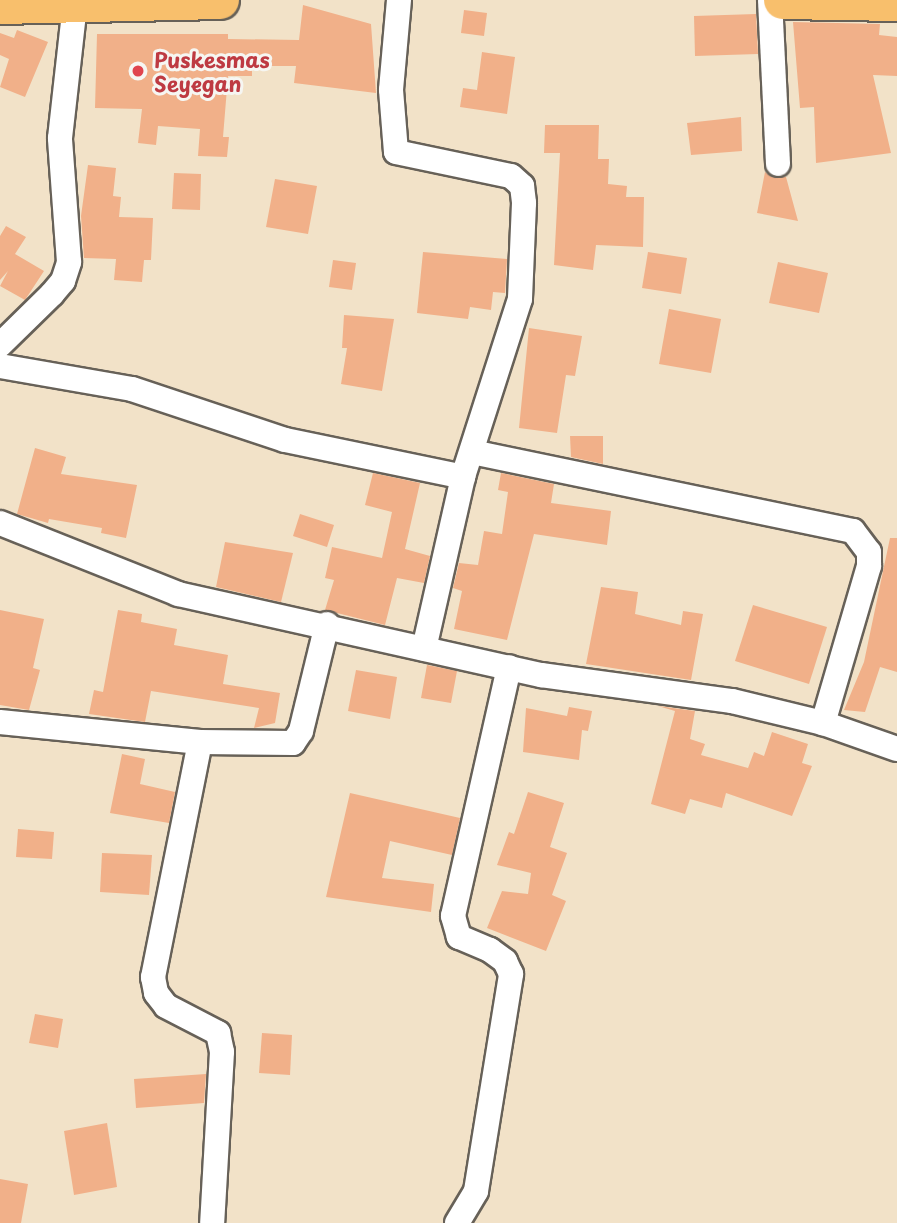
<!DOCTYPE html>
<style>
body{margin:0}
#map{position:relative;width:897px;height:1223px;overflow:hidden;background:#f2e2c8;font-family:"Playpen Sans",sans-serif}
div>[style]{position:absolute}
.building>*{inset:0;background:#f1b089}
.roads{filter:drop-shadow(2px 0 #676158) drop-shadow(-2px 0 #676158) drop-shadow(0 2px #676158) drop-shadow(0 -2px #676158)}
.minor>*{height:24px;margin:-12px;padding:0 12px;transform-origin:12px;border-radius:12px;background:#fff}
.primary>*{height:38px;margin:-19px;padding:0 19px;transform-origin:19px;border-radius:19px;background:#f8bf6c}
.dots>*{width:19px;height:19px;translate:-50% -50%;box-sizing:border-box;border:4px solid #f6f6f2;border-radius:50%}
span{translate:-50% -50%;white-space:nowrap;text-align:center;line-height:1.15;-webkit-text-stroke:6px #f6f6f2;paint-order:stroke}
.health-label{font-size:21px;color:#be3a42;font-weight:700}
.left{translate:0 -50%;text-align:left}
</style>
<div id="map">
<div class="building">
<div style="clip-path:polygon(303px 5px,371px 24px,376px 93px,294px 83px,296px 66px,252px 66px,252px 76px,228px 76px,223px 137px,229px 137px,227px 157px,198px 156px,200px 129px,158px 126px,156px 145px,138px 143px,142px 109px,95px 108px,97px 34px,228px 34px,228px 39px,299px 40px)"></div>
<div style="clip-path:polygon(464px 10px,487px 13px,484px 36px,461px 33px)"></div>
<div style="clip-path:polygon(756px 14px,758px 54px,695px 56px,694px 16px)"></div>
<div style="clip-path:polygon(793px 22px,880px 24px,879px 35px,897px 37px,897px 76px,873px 75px,891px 153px,816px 163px,814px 107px,800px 108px)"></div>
<div style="clip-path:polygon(17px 30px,48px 42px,25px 97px,0 87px,9px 59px,0 55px,0 33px,14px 38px)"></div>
<div style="clip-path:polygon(482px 52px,515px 57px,507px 114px,460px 107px,463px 88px,477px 90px)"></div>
<div style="clip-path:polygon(741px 117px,742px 151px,691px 155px,687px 123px)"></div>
<div style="clip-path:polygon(545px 125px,599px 125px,598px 159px,609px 159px,608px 184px,627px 186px,626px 197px,644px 197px,643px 247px,596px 245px,593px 270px,554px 265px,560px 153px,544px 153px)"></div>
<div style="clip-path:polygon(88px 165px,116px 168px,113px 196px,121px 197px,119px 217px,153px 218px,151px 260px,144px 260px,142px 282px,114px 280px,116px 259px,84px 258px,81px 216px)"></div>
<div style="clip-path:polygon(765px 172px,772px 177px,786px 177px,798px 221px,757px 213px)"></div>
<div style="clip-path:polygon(174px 173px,201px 174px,200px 210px,172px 209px)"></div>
<div style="clip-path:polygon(275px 179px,317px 186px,308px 234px,266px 227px)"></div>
<div style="clip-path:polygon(6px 226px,26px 237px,15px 254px,44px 271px,25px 300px,0 286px,8px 271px,0 280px,0 236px)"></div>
<div style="clip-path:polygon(423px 252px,507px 259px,505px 293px,493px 292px,491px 310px,470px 307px,468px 319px,417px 313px)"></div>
<div style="clip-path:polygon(648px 252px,687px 258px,681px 294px,642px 288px)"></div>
<div style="clip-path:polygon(333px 260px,356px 263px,352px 290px,329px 287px)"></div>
<div style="clip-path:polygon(778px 262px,828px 273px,819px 313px,769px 303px)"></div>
<div style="clip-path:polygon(669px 309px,721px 319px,711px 373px,659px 364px)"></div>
<div style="clip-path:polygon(344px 315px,394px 319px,382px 391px,341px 384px,347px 348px,342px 348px)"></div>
<div style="clip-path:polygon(529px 328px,582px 336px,575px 376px,566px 375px,557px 433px,519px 428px)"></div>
<div style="clip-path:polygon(570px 436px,603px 436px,603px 464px,571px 457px)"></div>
<div style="clip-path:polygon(35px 448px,66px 457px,61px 474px,137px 485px,126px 538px,101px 533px,102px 528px,49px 519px,48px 523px,17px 514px)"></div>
<div style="clip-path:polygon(373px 473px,420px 483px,405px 549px,430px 556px,424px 583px,397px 578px,385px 625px,325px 610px,334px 580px,325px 578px,332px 547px,382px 558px,392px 512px,365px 505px)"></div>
<div style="clip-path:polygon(501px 473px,554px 484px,551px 503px,611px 511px,607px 545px,534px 534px,507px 640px,454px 629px,462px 591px,453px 588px,459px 563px,478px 565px,484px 531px,502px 534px,508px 492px,498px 490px)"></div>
<div style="clip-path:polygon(300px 514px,334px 525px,327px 547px,293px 536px)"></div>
<div style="clip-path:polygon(890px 538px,897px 538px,897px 672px,880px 667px,865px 712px,844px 710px,864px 662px)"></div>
<div style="clip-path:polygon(225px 542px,293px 553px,281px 602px,216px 587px)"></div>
<div style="clip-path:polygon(601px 587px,638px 592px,635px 614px,681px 625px,683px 611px,703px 614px,691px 680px,586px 664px)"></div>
<div style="clip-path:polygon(753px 605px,827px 627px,809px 684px,735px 661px)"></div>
<div style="clip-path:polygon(0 610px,44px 619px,33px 668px,40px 670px,29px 710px,0 705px)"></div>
<div style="clip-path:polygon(118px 610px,142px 614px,141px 622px,177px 629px,174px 645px,228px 655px,223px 684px,280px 693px,275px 723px,254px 728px,259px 708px,151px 691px,145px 722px,89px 714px,94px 690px,103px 692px)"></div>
<div style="clip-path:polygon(427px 665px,457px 671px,451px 703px,421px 698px)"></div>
<div style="clip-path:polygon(356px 670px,397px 677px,390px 719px,348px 711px)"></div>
<div style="clip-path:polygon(658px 706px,695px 711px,690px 739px,705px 744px,701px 755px,748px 768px,754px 752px,764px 756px,772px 732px,808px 744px,802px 763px,812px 766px,792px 816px,726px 793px,722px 808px,690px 799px,685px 814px,651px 804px,675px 711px)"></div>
<div style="clip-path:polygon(569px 707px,592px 711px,588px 731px,582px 730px,579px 760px,523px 752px,526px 708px,567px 716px)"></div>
<div style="clip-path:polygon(122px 754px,145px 759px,140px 784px,175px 792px,169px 823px,110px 813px)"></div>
<div style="clip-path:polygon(528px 792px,564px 803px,550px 847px,567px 853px,552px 895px,566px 901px,546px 951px,487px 928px,502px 891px,528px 894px,531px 873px,497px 865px,509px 832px,514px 834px)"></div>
<div style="clip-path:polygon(350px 793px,460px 818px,452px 855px,390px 841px,382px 878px,434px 884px,431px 912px,326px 897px)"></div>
<div style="clip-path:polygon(18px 829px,54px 832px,52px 859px,16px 857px)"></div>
<div style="clip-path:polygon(102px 853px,152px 855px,149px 895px,100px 892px)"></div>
<div style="clip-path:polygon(35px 1014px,63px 1019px,58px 1048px,29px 1043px)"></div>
<div style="clip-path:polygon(262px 1033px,292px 1035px,290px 1075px,259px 1073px)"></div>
<div style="clip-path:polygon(206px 1074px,204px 1103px,136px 1108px,134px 1079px)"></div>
<div style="clip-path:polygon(107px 1123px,117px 1187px,74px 1195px,64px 1131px)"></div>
<div style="clip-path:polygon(0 1179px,28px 1184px,21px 1223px,0 1223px)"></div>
</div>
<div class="roads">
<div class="minor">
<div style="left:399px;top:0;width:90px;rotate:95.1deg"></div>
<div style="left:391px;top:90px;width:62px;rotate:85.4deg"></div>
<div style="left:396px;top:152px;width:117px;rotate:11.8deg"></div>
<div style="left:511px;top:176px;width:15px;rotate:42deg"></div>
<div style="left:522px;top:186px;width:17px;rotate:83deg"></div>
<div style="left:524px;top:203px;width:96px;rotate:92.4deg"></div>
<div style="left:520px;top:299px;width:187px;rotate:107.8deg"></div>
<div style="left:463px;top:477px;width:176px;rotate:102.8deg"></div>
<div style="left:770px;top:0;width:164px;rotate:87.2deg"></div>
<div style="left:0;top:345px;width:73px;rotate:-44.4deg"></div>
<div style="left:52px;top:294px;width:17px;rotate:-50deg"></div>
<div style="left:63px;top:281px;width:20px;rotate:-72deg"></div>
<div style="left:69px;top:262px;width:124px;rotate:-94.2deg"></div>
<div style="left:60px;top:138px;width:134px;rotate:-83.6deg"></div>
<div style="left:0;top:366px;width:134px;rotate:9.9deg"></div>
<div style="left:132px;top:389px;width:161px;rotate:18.4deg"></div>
<div style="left:285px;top:440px;width:182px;rotate:11.7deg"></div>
<div style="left:472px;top:452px;width:389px;rotate:11.7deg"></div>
<div style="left:853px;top:531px;width:26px;rotate:53deg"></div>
<div style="left:869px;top:552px;width:14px;rotate:90deg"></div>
<div style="left:869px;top:566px;width:164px;rotate:106.3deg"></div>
<div style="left:0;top:523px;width:192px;rotate:21.7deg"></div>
<div style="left:178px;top:594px;width:372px;rotate:12.6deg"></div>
<div style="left:541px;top:675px;width:193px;rotate:7.8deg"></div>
<div style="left:732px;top:701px;width:94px;rotate:13.6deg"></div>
<div style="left:823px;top:723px;width:78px;rotate:19.4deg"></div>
<div style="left:0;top:722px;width:201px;rotate:5.7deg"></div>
<div style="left:200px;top:742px;width:93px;rotate:0.6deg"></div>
<div style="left:293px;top:743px;width:14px;rotate:-56deg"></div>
<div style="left:301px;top:731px;width:110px;rotate:-76.3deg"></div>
<div style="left:200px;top:742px;width:240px;rotate:101.3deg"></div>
<div style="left:153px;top:977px;width:16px;rotate:79deg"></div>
<div style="left:156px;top:993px;width:16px;rotate:52deg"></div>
<div style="left:166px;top:1006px;width:59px;rotate:27.4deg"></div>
<div style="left:218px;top:1033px;width:19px;rotate:78deg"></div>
<div style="left:222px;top:1052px;width:171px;rotate:93.3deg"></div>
<div style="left:457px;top:1223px;width:37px;rotate:-59deg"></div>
<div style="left:476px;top:1191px;width:220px;rotate:-80.8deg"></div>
<div style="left:511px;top:974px;width:14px;rotate:-115deg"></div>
<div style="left:505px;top:961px;width:19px;rotate:-144deg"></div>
<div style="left:490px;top:950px;width:34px;rotate:-157deg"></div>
<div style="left:459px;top:937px;width:22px;rotate:-106deg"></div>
<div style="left:453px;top:916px;width:255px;rotate:-77.3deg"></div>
</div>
<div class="primary">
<div style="left:783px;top:0;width:114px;rotate:1deg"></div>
<div style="left:0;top:5px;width:220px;rotate:-1.3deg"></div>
</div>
</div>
<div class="dots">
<div style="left:138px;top:71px;background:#e0444e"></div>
</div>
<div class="health-label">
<span class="left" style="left:154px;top:71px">Puskesmas<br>Seyegan</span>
</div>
</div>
